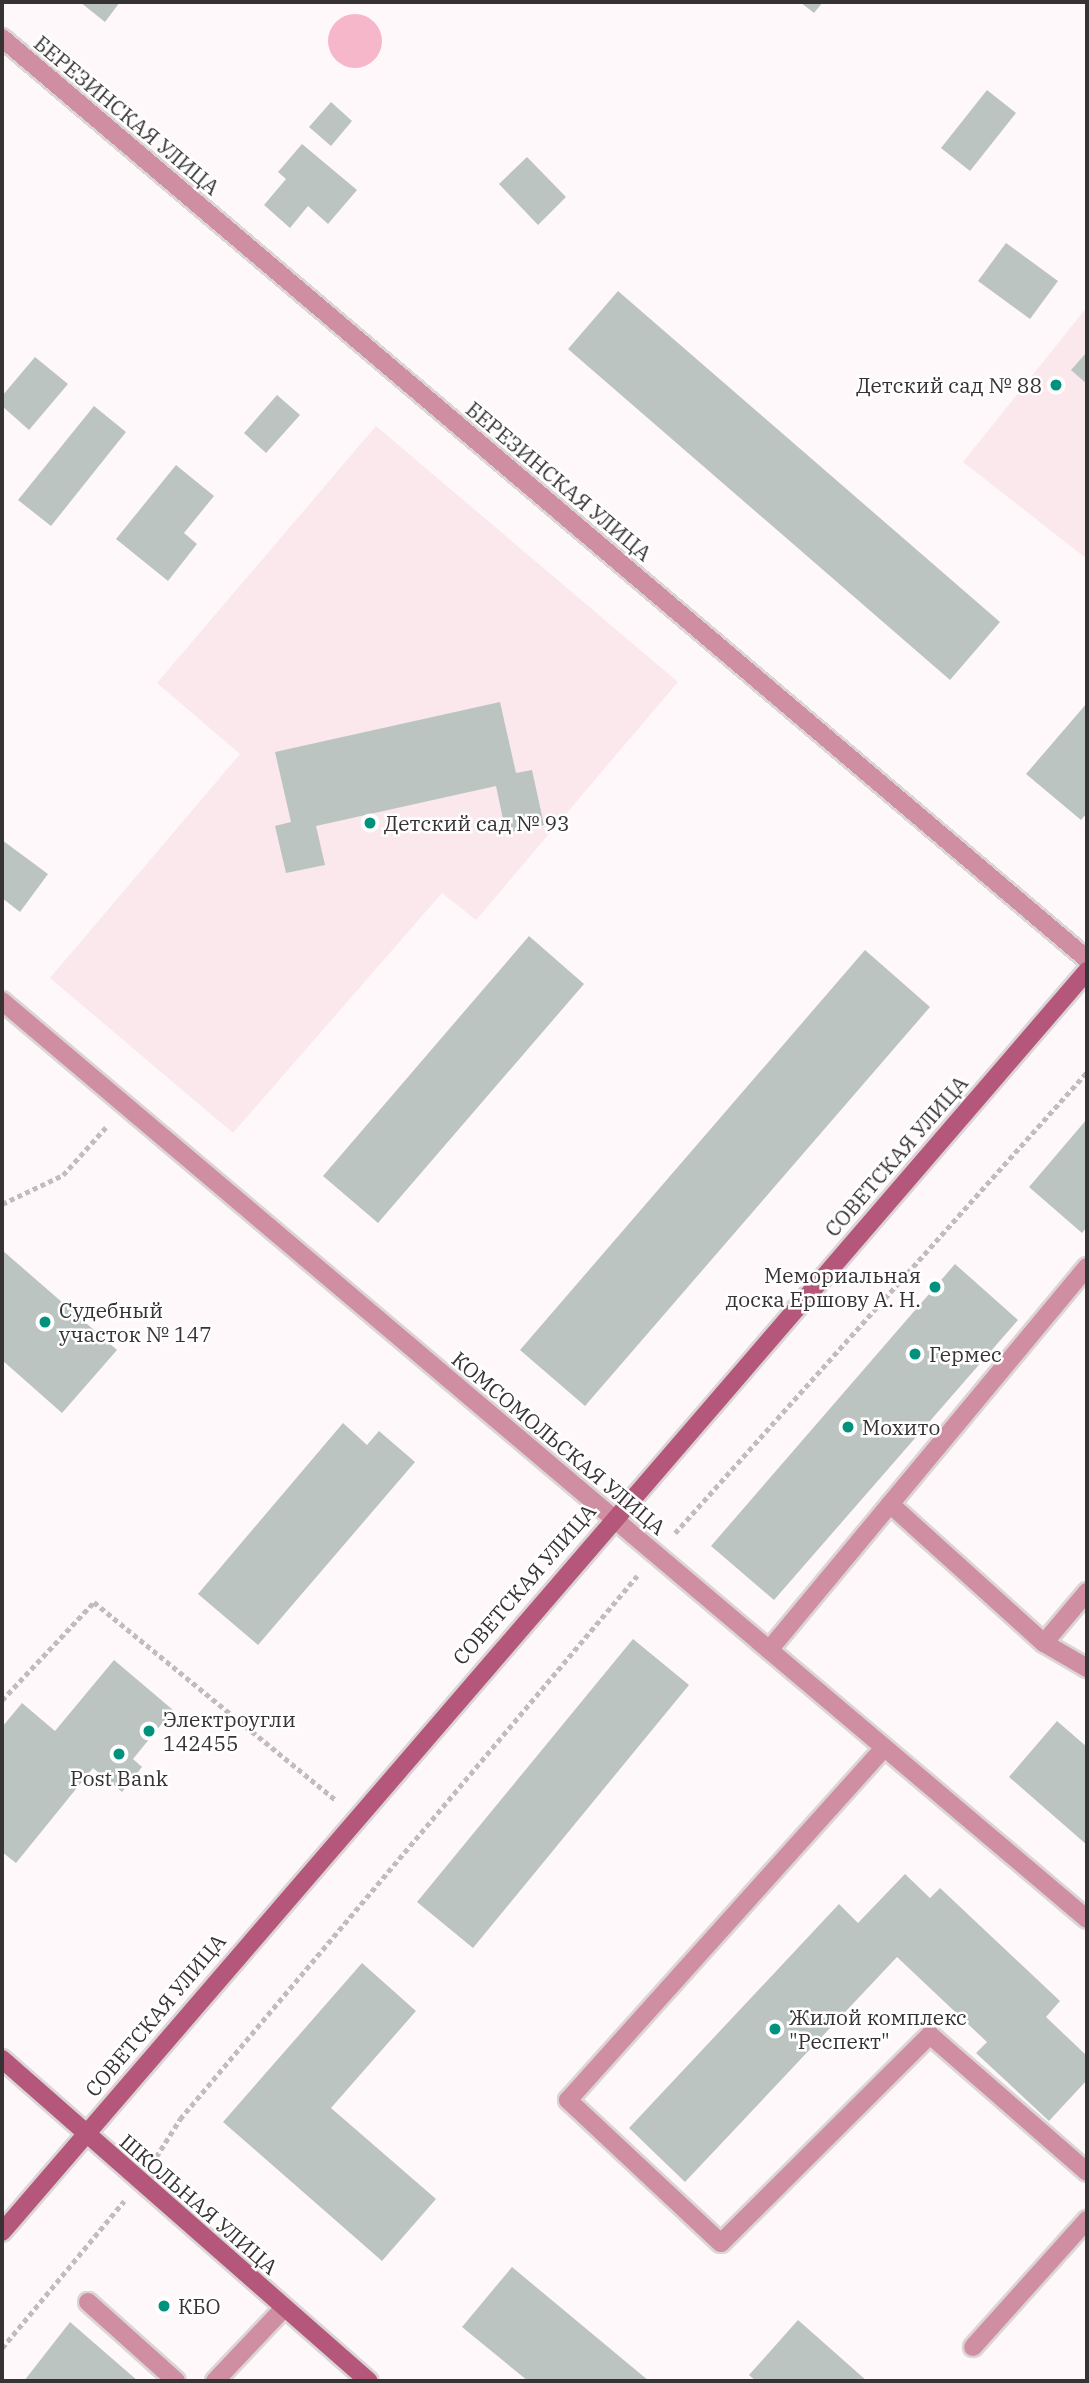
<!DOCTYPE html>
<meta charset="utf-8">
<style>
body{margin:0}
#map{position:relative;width:1089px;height:2383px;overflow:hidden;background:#fff8fa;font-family:"IBM Plex Serif",serif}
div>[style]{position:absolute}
.built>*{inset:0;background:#fae8ed}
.water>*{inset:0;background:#f6b7cb}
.round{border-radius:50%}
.building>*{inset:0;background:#bbc4c1}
.path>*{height:4.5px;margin-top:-2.25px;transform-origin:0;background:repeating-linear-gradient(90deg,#c2bcbe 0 5px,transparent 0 8.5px)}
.roads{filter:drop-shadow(2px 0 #dbd5d6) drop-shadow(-2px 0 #dbd5d6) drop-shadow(0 2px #dbd5d6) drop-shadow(0 -2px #dbd5d6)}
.lane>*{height:18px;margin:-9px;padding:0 9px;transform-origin:9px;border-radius:9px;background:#d08ea3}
.street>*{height:18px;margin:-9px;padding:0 9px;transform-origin:9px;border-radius:9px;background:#d08ea3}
.secondary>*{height:18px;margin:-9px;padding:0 9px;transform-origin:9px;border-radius:9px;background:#b5577a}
.dots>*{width:19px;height:19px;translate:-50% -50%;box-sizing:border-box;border:4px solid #fff;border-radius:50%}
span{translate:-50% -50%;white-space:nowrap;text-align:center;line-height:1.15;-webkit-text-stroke:5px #fff;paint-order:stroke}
.street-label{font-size:21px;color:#373334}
.poi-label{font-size:21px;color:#373334}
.right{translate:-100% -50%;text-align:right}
.left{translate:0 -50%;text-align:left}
.frame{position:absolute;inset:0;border:4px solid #373334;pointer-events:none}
</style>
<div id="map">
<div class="built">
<div style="clip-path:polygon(1087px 307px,1087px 559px,963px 462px)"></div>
<div style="clip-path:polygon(376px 426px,678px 682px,476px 920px,442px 893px,233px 1133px,50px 978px,240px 754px,157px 683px)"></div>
</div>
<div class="water">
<div class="round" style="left:328px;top:14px;width:54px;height:54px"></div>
</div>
<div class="building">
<div style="clip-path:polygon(80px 2px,120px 2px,105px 22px)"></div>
<div style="clip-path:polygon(800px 2px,823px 2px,814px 13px)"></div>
<div style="clip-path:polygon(987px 90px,1016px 113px,970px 171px,941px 148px)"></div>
<div style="clip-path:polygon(331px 102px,352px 121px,331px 146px,309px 127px)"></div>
<div style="clip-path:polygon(302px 144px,357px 190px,328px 224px,308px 206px,290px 228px,264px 205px,286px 179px,278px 172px)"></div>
<div style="clip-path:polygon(527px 157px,566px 197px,538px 225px,499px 184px)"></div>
<div style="clip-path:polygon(1006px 243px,1058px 281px,1030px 319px,978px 281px)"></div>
<div style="clip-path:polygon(618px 291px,1000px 622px,950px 680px,568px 349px)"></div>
<div style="clip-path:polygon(1087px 352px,1087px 384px,1071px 370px)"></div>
<div style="clip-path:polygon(35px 357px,68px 384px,29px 430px,2px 406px,2px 396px)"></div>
<div style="clip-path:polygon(277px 395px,300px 415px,266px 453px,244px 433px)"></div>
<div style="clip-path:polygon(94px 406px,126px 432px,51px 526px,18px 500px)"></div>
<div style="clip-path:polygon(176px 465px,214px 496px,184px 533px,197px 544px,168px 581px,116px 539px)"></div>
<div style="clip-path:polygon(500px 702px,516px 773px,532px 770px,544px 825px,506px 833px,496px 786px,316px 826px,325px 865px,286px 873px,275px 826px,291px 822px,275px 752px)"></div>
<div style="clip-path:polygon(1087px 703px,1087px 813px,1081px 820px,1026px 774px)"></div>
<div style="clip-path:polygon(2px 840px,48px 874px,20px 912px,2px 898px)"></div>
<div style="clip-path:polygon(529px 936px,584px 984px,378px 1223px,323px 1176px)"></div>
<div style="clip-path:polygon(865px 950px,930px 1007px,585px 1406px,520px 1350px)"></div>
<div style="clip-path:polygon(1087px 1119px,1087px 1227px,1082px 1233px,1029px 1187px)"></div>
<div style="clip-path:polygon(2px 1250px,117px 1350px,62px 1413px,2px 1360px)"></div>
<div style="clip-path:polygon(955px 1264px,1018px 1320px,774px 1600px,711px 1546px)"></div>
<div style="clip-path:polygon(343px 1423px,367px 1445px,379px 1431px,415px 1462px,258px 1645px,198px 1594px)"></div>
<div style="clip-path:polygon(633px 1639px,689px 1685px,473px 1948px,417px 1902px)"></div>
<div style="clip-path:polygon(114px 1660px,173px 1710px,133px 1759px,142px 1767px,122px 1792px,93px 1768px,16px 1863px,2px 1852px,2px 1727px,22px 1703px,55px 1731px)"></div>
<div style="clip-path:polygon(1057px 1721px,1087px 1747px,1087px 1845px,1009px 1777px)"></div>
<div style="clip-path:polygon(905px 1874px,930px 1898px,940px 1888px,1060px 2001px,1046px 2017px,1087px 2056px,1087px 2080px,1049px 2121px,976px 2053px,987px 2042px,897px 1957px,685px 2182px,629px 2128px,839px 1904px,858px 1923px)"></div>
<div style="clip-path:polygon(362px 1963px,416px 2011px,331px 2108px,436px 2199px,382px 2261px,223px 2122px)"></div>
<div style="clip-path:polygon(512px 2267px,649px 2381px,528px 2381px,462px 2327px)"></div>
<div style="clip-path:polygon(798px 2320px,867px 2381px,756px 2381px,749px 2375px)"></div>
<div style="clip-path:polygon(70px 2322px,138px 2381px,24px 2381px)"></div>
</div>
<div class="path">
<div style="left:2px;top:1204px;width:68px;rotate:-25.4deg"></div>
<div style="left:63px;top:1175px;width:64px;rotate:-48.1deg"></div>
<div style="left:675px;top:1533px;width:618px;rotate:-48.21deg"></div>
<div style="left:2px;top:1700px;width:134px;rotate:-46.8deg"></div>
<div style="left:94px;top:1602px;width:313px;rotate:39.3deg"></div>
<div style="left:156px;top:2157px;width:45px;rotate:-57.7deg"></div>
<div style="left:180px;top:2119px;width:710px;rotate:-49.92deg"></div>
<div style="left:2px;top:2348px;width:191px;rotate:-50.3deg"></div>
</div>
<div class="roads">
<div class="lane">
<div style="left:890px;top:1504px;width:207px;rotate:42.1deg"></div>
<div style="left:1044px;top:1643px;width:67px;rotate:-49.9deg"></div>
<div style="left:1044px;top:1643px;width:50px;rotate:30.2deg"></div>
<div style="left:769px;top:1650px;width:498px;rotate:-50.3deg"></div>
<div style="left:884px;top:1748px;width:473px;rotate:131.9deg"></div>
<div style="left:568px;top:2100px;width:209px;rotate:43.1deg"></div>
<div style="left:721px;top:2243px;width:295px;rotate:-44.9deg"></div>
<div style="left:930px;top:2035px;width:208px;rotate:41.1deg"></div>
<div style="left:88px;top:2302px;width:118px;rotate:41.9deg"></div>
<div style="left:973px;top:2347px;width:171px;rotate:-48.1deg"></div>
<div style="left:215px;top:2381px;width:100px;rotate:-46.6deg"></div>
</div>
<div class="street">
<div style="left:2px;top:38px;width:1423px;rotate:40.33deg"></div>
<div style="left:2px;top:1001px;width:1421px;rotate:40.23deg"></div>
</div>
<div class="secondary">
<div style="left:2px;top:2059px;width:488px;rotate:41.3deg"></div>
<div style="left:2px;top:2232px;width:1664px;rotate:-49.29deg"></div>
</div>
</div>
<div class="dots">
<div style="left:1056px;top:385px;background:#01927e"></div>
<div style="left:370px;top:823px;background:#01927e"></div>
<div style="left:935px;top:1287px;background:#01927e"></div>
<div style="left:45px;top:1322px;background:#01927e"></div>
<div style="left:915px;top:1354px;background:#01927e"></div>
<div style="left:848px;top:1427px;background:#01927e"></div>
<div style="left:149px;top:1731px;background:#01927e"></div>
<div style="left:119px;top:1754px;background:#01927e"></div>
<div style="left:775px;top:2029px;background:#01927e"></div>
<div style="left:164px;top:2306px;background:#01927e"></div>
</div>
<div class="street-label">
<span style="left:127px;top:115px;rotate:40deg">БЕРЕЗИНСКАЯ УЛИЦА</span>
<span style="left:559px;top:481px;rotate:40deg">БЕРЕЗИНСКАЯ УЛИЦА</span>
<span style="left:896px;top:1156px;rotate:-49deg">СОВЕТСКАЯ УЛИЦА</span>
<span style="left:559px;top:1443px;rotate:40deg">КОМСОМОЛЬСКАЯ УЛИЦА</span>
<span style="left:524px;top:1584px;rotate:-49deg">СОВЕТСКАЯ УЛИЦА</span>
<span style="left:155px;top:2015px;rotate:-50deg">СОВЕТСКАЯ УЛИЦА</span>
<span style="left:199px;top:2204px;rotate:41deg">ШКОЛЬНАЯ УЛИЦА</span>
</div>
<div class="poi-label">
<span class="right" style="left:1042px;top:385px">Детский сад № 88</span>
<span class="left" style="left:384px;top:823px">Детский сад № 93</span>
<span class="right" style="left:921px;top:1287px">Мемориальная<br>доска Ершову А. Н.</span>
<span class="left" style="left:59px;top:1322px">Судебный<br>участок № 147</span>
<span class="left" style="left:929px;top:1354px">Гермес</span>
<span class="left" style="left:862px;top:1427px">Мохито</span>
<span class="left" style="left:163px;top:1731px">Электроугли<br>142455</span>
<span style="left:119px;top:1778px">Post Bank</span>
<span class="left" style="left:789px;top:2029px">Жилой комплекс<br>"Респект"</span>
<span class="left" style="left:178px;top:2306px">КБО</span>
</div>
<div class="frame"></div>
</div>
